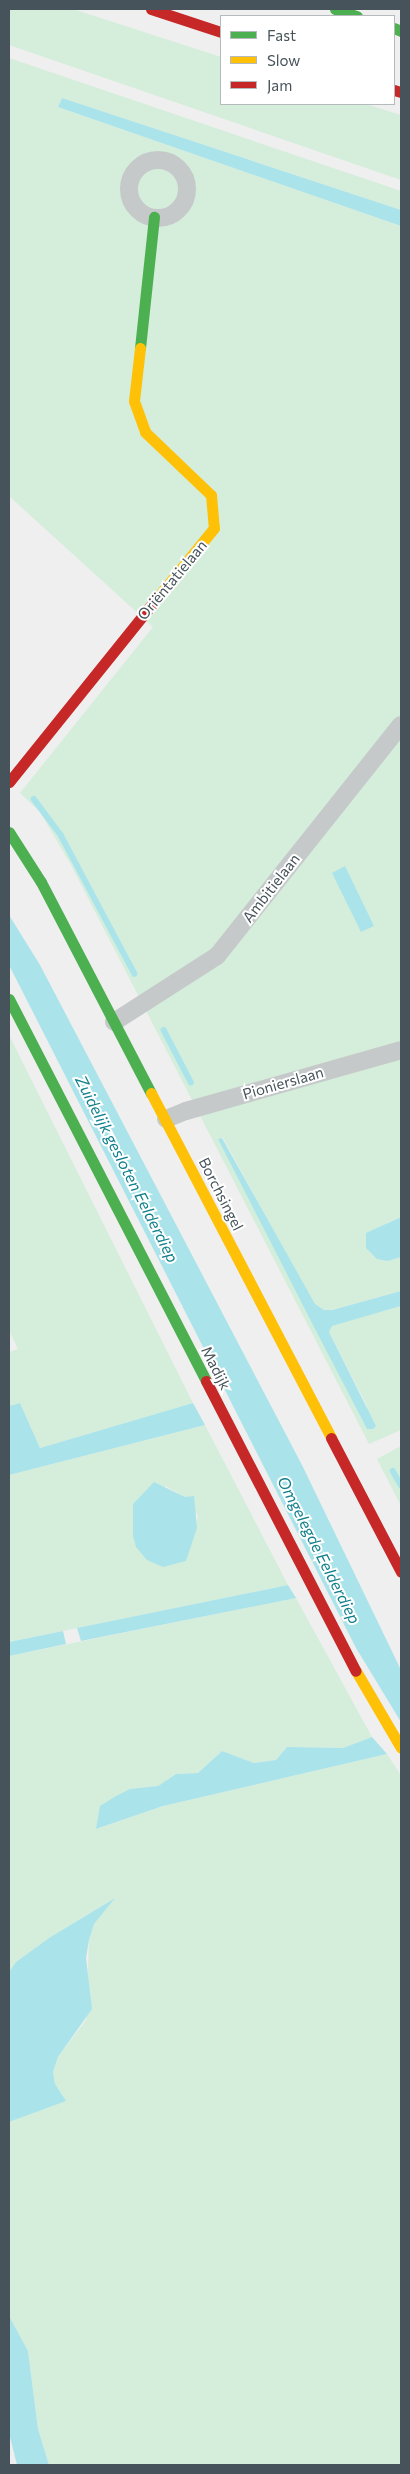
<!DOCTYPE html>
<meta charset="utf-8">
<style>
body{margin:0}
#map{position:relative;width:410px;height:2474px;overflow:hidden;background:#efefef;font-family:Commissioner,sans-serif}
div>[style]{position:absolute}
.green>*{inset:0;background:#d4eedb}
.water>*{inset:0;background:#aae4ea}
.stream>*{height:5.5px;margin:-2.75px;padding:0 2.75px;transform-origin:2.75px;border-radius:2.75px;background:#aae4ea}
.street>*{height:18px;margin:-9px;padding:0 9px;transform-origin:9px;border-radius:9px;background:#c6c9ca}
.street>.ring{margin:-9px;padding:0;box-sizing:content-box;background:none;border:18px solid #c6c9ca;border-radius:50%}
.fast>*{height:11px;margin:-5.5px;padding:0 5.5px;transform-origin:5.5px;border-radius:5.5px;background:#4caf50}
.slow>*{height:11px;margin:-5.5px;padding:0 5.5px;transform-origin:5.5px;border-radius:5.5px;background:#ffc107}
.jam>*{height:11px;margin:-5.5px;padding:0 5.5px;transform-origin:5.5px;border-radius:5.5px;background:#c62828}
span{translate:-50% -50%;white-space:nowrap;text-align:center;line-height:1.15;-webkit-text-stroke:4px #fff;paint-order:stroke}
.street-label{font-size:15px;color:#47535a}
.water-label{font-size:16px;color:#12808c;font-style:italic}
.frame{position:absolute;inset:0;border:10px solid #47535a;pointer-events:none}
.legend{position:absolute;left:220px;top:15px;width:175px;height:90px;box-sizing:border-box;background:#fff;border:1px solid #b5babd;margin:0;padding:6px 9px;list-style:none;font-size:15px;color:#47535a}
.legend li{display:flex;align-items:center;gap:10px;height:25px}
.legend b{width:25px;border:1px solid #b5babd}
</style>
<div id="map">
<div class="green">
<div style="clip-path:polygon(9px 9px,73px 9px,221px 57px,221px 104px,366px 104px,401px 115px,401px 180px,9px 45px)"></div>
<div style="clip-path:polygon(9px 58px,401px 191px,401px 210px,62px 98px,58px 107px,401px 226px,401px 1217px,386px 1223px,388px 1261px,401px 1257px,401px 1291px,331px 1310px,324px 1310px,314px 1304px,223px 1138px,219px 1139px,367px 1429px,367px 1406px,329px 1332px,331px 1326px,401px 1306px,401px 1430px,369px 1444px,71px 865px,40px 812px,20px 793px,153px 627px,9px 496px)"></div>
<div style="clip-path:polygon(9px 1035px,193px 1403px,40px 1448px,20px 1403px,9px 1406px,9px 1352px,18px 1349px,9px 1330px)"></div>
<div style="clip-path:polygon(evenodd,205px 1425px,288px 1585px,9px 1642px,9px 1475px,205px 1425px,165px 1486px,185px 1497px,198px 1516px,186px 1561px,163px 1566px,165px 1486px)"></div>
<div style="clip-path:polygon(401px 1446px,401px 1506px,377px 1459px)"></div>
<div style="clip-path:polygon(296px 1598px,372px 1737px,343px 1748px,287px 1747px,276px 1760px,254px 1763px,222px 1751px,198px 1773px,176px 1774px,158px 1786px,130px 1789px,97px 1829px,163px 1806px,387px 1754px,401px 1775px,401px 2465px,49px 2465px,38px 2429px,28px 2351px,9px 2316px,9px 2122px,65px 2101px,55px 2084px,53px 2072px,58px 2057px,86px 2020px,89px 1940px,94px 1924px,113px 1899px,49px 1938px,16px 1962px,9px 1972px,9px 1656px)"></div>
</div>
<div class="water">
<div style="clip-path:polygon(62px 98px,401px 210px,401px 226px,58px 107px)"></div>
<div style="clip-path:polygon(345px 866px,374px 926px,361px 932px,332px 873px)"></div>
<div style="clip-path:polygon(9px 915px,40px 965px,302px 1465px,401px 1670px,401px 1722px,356px 1648px,9px 965px)"></div>
<div style="clip-path:polygon(222px 1138px,315px 1304px,324px 1310px,332px 1310px,401px 1291px,401px 1306px,332px 1326px,329px 1332px,376px 1426px,373px 1429px,367px 1429px,314px 1327px,218px 1139px)"></div>
<div style="clip-path:polygon(401px 1217px,401px 1257px,388px 1261px,377px 1259px,366px 1248px,366px 1233px)"></div>
<div style="clip-path:polygon(20px 1403px,40px 1448px,193px 1403px,205px 1425px,9px 1475px,9px 1406px)"></div>
<div style="clip-path:polygon(154px 1482px,185px 1497px,194px 1496px,197px 1528px,186px 1561px,163px 1567px,147px 1560px,136px 1547px,133px 1536px,133px 1504px)"></div>
<div style="clip-path:polygon(288px 1585px,296px 1598px,81px 1641px,77px 1628px)"></div>
<div style="clip-path:polygon(63px 1631px,66px 1644px,9px 1656px,9px 1642px)"></div>
<div style="clip-path:polygon(372px 1737px,387px 1754px,163px 1806px,96px 1829px,100px 1806px,116px 1796px,130px 1789px,158px 1786px,176px 1774px,198px 1773px,222px 1751px,254px 1763px,276px 1760px,287px 1747px,343px 1748px)"></div>
<div style="clip-path:polygon(115px 1898px,94px 1924px,89px 1940px,86px 1958px,92px 2009px,58px 2057px,53px 2072px,55px 2084px,66px 2101px,9px 2122px,9px 1972px,16px 1962px,49px 1938px)"></div>
<div style="clip-path:polygon(9px 2316px,28px 2351px,38px 2429px,49px 2465px,17px 2465px,9px 2433px)"></div>
</div>
<div class="stream">
<div style="left:34px;top:799px;width:45px;rotate:53.1deg"></div>
<div style="left:61px;top:835px;width:157px;rotate:62deg"></div>
<div style="left:164px;top:1030px;width:59px;rotate:62.6deg"></div>
<div style="left:393px;top:1471px;width:16px;rotate:60deg"></div>
</div>
<div class="street">
<div class="ring" style="left:129px;top:160px;width:40px;height:40px"></div>
<div style="left:114px;top:1022px;width:122px;rotate:-32.7deg"></div>
<div style="left:217px;top:956px;width:295px;rotate:-51.5deg"></div>
<div style="left:166px;top:1119px;width:22px;rotate:-22deg"></div>
<div style="left:186px;top:1111px;width:223px;rotate:-15.8deg"></div>
</div>
<div class="fast">
<div style="left:335px;top:9px;width:23px;rotate:18deg"></div>
<div style="left:394px;top:28px;width:8px;rotate:23deg"></div>
<div style="left:140px;top:348px;width:132px;rotate:-83.9deg"></div>
<div style="left:9px;top:832px;width:59px;rotate:57.4deg"></div>
<div style="left:41px;top:882px;width:238px;rotate:62.5deg"></div>
<div style="left:9px;top:999px;width:430px;rotate:62.7deg"></div>
</div>
<div class="slow">
<div style="left:140px;top:348px;width:53px;rotate:96.5deg"></div>
<div style="left:134px;top:401px;width:33px;rotate:70deg"></div>
<div style="left:145px;top:432px;width:91px;rotate:43.7deg"></div>
<div style="left:211px;top:495px;width:33px;rotate:85deg"></div>
<div style="left:214px;top:528px;width:89px;rotate:129.1deg"></div>
<div style="left:151px;top:1093px;width:389px;rotate:62.4deg"></div>
<div style="left:356px;top:1671px;width:89px;rotate:59.7deg"></div>
</div>
<div class="jam">
<div style="left:151px;top:9px;width:74px;rotate:18.2deg"></div>
<div style="left:394px;top:90px;width:7px;rotate:16deg"></div>
<div style="left:9px;top:782px;width:238px;rotate:-51.2deg"></div>
<div style="left:206px;top:1381px;width:326px;rotate:62.7deg"></div>
<div style="left:331px;top:1438px;width:151px;rotate:62.4deg"></div>
</div>
<div class="street-label">
<span style="left:172px;top:580px;rotate:-50deg">Oriëntatielaan</span>
<span style="left:271px;top:888px;rotate:-52deg">Ambitielaan</span>
<span style="left:283px;top:1083px;rotate:-16deg">Pionierslaan</span>
<span style="left:221px;top:1194px;rotate:63deg">Borchsingel</span>
<span style="left:216px;top:1368px;rotate:63deg">Madijk</span>
</div>
<div class="water-label">
<span style="left:127px;top:1169px;rotate:63deg">Zuidelijk gesloten Eelderdiep</span>
<span style="left:319px;top:1550px;rotate:63deg">Omgelegde Eelderdiep</span>
</div>
<div class="frame"></div>
<ul class="legend">
<li><b style="height:6px;background:#4caf50"></b>Fast</li>
<li><b style="height:6px;background:#ffc107"></b>Slow</li>
<li><b style="height:6px;background:#c62828"></b>Jam</li>
</ul>
</div>
